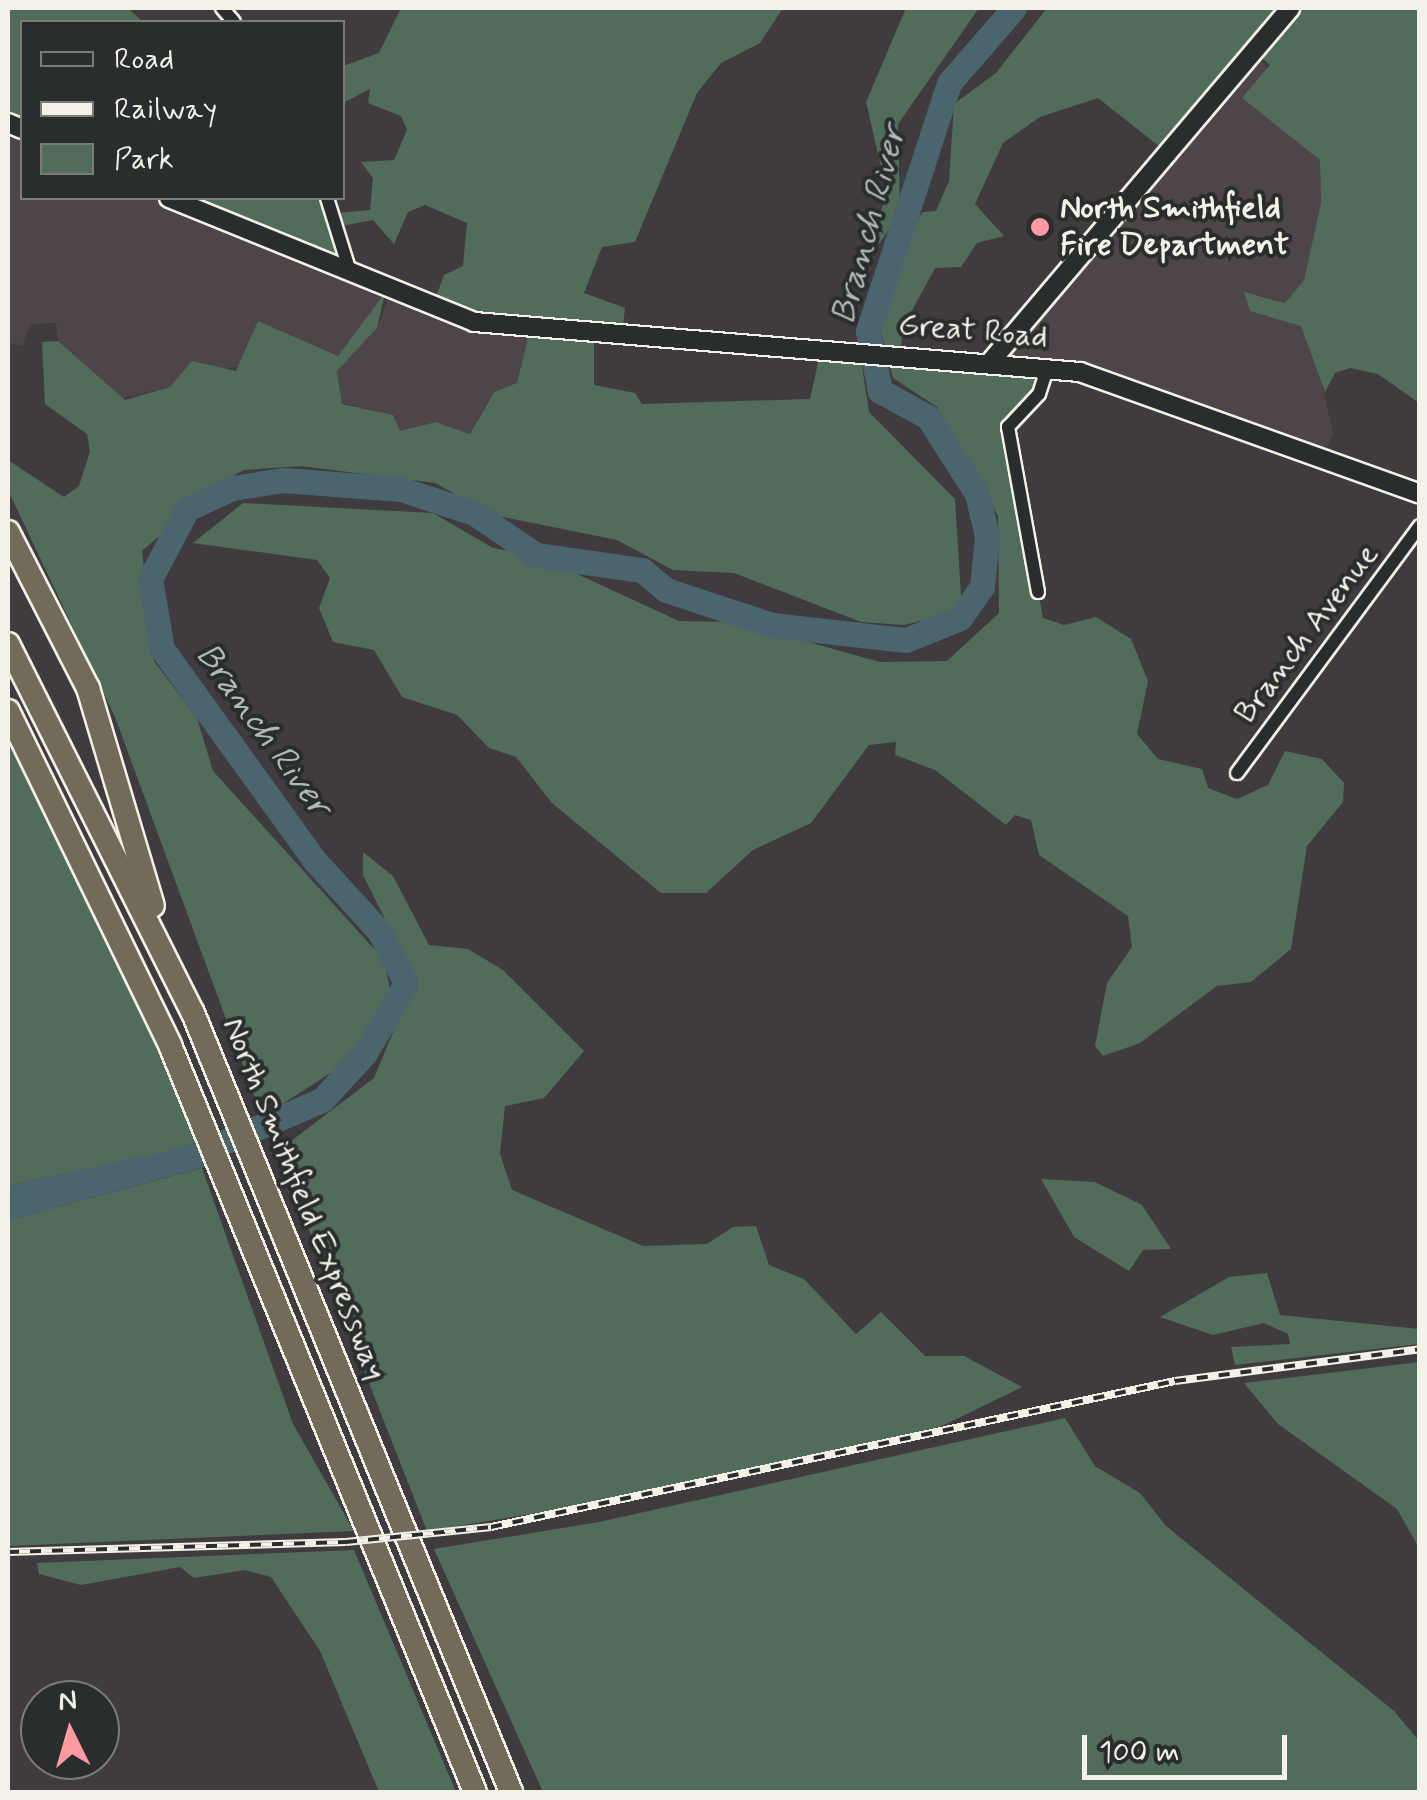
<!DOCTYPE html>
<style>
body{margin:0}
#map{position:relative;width:1427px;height:1800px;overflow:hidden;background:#3f3b3e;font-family:Mynerve,sans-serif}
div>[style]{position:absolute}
.built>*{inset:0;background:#4d4549}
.green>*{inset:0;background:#526c5b}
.water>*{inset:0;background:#4b656f}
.river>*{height:25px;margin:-12.5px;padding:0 12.5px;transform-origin:12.5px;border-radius:12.5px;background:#4b656f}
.roads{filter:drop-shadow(2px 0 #f4f1e8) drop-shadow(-2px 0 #f4f1e8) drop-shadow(0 2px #f4f1e8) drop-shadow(0 -2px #f4f1e8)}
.minor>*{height:12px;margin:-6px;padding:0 6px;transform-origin:6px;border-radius:6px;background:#2a2d2e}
.secondary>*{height:18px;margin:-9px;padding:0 9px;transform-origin:9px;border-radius:9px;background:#2a2d2e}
.motorway>*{height:22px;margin:-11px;padding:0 11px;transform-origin:11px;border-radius:11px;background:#736b5a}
.rail>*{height:8px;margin-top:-4px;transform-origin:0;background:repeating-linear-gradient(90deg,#2a2d2e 0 11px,#f4f1e8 0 22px);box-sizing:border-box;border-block:2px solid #f4f1e8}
.dots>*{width:28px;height:28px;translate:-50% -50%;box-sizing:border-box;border:5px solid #2a2d2e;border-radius:50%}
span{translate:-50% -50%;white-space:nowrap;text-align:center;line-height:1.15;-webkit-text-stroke:8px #2a2d2e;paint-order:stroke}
.poi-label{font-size:32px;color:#f4f1e8;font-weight:700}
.left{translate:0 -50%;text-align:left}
.street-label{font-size:32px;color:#f4f1e8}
.water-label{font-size:35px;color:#b0b9b8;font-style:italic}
.frame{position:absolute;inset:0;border:10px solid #f4f1e8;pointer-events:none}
.legend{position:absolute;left:20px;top:20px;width:325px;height:180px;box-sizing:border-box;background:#2a2d2e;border:2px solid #7b7b78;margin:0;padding:12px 18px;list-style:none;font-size:30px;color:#f4f1e8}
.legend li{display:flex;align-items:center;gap:20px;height:50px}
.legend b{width:50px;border:2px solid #7b7b78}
.north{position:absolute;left:20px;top:1680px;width:100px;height:100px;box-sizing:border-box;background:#2a2d2e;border:2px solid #7b7b78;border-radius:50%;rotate:355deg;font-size:28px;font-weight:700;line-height:40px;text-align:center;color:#f4f1e8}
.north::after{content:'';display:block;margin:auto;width:35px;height:45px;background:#ff9aa2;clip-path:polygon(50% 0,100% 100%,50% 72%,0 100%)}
.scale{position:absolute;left:1082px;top:1735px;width:205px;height:45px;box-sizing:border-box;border:5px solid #f4f1e8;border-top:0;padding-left:12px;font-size:30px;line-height:35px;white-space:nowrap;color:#f4f1e8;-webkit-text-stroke:8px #2a2d2e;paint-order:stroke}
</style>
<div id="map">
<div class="built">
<div style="clip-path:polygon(1257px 54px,1320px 144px,1321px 203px,1304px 280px,1285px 303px,1256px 294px,1263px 314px,1301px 326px,1318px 366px,1333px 433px,1322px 461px,1171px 404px,1005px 359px)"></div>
<div style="clip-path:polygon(8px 122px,22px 129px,22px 198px,174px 198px,384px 296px,338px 356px,189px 372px,170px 387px,118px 399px,58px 341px,56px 323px,30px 324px,22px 346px,8px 343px)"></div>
<div style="clip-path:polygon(390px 295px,529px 339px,517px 383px,490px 397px,470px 434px,436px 422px,400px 431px,380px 412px,342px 403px,337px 371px,377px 328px)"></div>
</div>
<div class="green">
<div style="clip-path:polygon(8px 8px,128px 8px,143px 22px,22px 22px,22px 129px,8px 122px)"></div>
<div style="clip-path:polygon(401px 8px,783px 8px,760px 43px,721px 63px,697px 93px,635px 242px,602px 247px,584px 293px,625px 308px,621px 344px,594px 343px,594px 385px,635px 393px,642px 404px,810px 399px,820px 354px,861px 360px,869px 412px,955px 499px,962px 611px,904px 625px,861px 622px,734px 573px,673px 570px,617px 540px,493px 515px,435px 483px,301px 466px,244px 470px,222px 482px,142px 551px,154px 661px,197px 718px,213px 771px,384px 960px,393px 1003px,343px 1065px,262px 1117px,115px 717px,8px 490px,8px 460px,64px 497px,79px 486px,90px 451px,87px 434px,45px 404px,42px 342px,58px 341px,125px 400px,170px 387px,192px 361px,236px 371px,258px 321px,338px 356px,385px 293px,377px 328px,337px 371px,342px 404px,393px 415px,400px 431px,436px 422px,470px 434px,494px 392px,517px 383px,528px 338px,431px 310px,444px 275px,463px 266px,467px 223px,425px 205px,408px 212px,394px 244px,373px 220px,337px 227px,347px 267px,174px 198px,326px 198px,337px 213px,370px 210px,373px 178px,361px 162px,394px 160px,407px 130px,401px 116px,368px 103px,370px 89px,343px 103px,343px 66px,379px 53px)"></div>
<div style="clip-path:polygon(906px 8px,979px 8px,898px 124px,900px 213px,879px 244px,872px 236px,887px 193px,866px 102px)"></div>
<div style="clip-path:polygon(1047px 8px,1419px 8px,1419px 403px,1378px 374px,1350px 368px,1335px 373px,1325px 392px,1301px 326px,1250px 311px,1244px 292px,1285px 303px,1304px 280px,1321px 203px,1320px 160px,1242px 98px,1270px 65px,1257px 54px,1170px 155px,1098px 98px,1040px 117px,1003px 143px,975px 204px,1004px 236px,977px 243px,961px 267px,935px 268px,903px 327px,900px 357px,1040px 368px,1040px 387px,1009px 424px,1043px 618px,1064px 625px,1096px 617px,1131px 639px,1148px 681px,1137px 734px,1158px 759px,1202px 769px,1208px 788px,1237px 799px,1268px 785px,1285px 751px,1322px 759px,1344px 783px,1343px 802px,1307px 846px,1291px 949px,1251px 982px,1217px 986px,1140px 1043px,1103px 1056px,1095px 1046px,1107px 983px,1132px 947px,1128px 916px,1039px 855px,1031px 820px,1015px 815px,1006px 825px,935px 770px,895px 755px,896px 742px,869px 745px,811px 823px,753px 850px,706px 893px,661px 893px,552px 803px,516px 757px,489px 748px,457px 715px,402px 697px,374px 650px,333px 642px,319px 608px,330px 578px,317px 560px,193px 543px,243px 503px,433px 513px,493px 548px,538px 556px,679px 621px,737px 622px,880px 662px,947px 661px,999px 613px,998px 516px,937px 407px,893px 378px,877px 315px,901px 240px,923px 212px,936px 211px,949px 181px,954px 104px,996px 73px)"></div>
<div style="clip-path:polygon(8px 741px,160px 1046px,198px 1145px,8px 1186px)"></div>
<div style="clip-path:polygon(363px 852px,393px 876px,429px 945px,468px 949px,503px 970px,584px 1051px,544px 1098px,505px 1106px,500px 1154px,512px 1190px,643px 1246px,707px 1244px,733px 1227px,756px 1226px,769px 1265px,804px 1279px,856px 1334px,881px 1312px,925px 1356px,964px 1356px,1022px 1387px,940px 1427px,598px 1503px,427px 1531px,278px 1151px,374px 1078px,415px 979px,363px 875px)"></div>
<div style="clip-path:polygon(202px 1168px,293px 1424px,354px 1531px,8px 1546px,8px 1220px)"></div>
<div style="clip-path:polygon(1041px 1179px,1095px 1182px,1142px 1205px,1171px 1249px,1143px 1250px,1129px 1271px,1074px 1237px)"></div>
<div style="clip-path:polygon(1267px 1273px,1280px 1315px,1419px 1329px,1419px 1344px,1235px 1365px,1231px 1347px,1290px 1344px,1288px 1334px,1264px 1323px,1213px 1335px,1160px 1317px,1229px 1277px)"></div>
<div style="clip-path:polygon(1419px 1362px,1420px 1362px,1419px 1548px,1397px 1509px,1278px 1424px,1244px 1383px)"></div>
<div style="clip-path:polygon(1065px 1418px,1095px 1466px,1140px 1493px,1166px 1526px,1394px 1711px,1419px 1741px,1419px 1792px,543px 1792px,434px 1549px,599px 1522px)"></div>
<div style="clip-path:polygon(354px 1550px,456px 1792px,379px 1792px,320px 1651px,271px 1577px,245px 1570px,194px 1578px,180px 1567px,81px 1585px,39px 1574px,37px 1563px)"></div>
</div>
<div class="water">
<div style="clip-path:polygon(199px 1144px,216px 1164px,8px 1220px,8px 1186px)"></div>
</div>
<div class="river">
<div style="left:194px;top:1155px;width:139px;rotate:-23.3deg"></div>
<div style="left:322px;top:1100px;width:64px;rotate:-47.5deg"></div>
<div style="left:365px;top:1053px;width:81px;rotate:-59.6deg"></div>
<div style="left:406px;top:983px;width:59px;rotate:-117.4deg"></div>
<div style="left:379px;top:931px;width:95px;rotate:-132.4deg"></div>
<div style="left:315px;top:861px;width:261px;rotate:-125.8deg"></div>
<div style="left:162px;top:649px;width:71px;rotate:-99.7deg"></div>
<div style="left:150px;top:579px;width:79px;rotate:-62.1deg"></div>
<div style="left:187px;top:509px;width:50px;rotate:-25deg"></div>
<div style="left:232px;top:488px;width:52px;rotate:-8.9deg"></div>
<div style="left:283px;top:480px;width:118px;rotate:4.4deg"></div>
<div style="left:401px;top:489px;width:77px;rotate:18.2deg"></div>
<div style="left:474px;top:513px;width:75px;rotate:34.1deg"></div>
<div style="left:536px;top:555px;width:107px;rotate:8.1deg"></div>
<div style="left:642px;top:570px;width:31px;rotate:40deg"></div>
<div style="left:666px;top:590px;width:112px;rotate:18.3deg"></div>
<div style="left:772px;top:625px;width:135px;rotate:6.4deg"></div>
<div style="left:906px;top:640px;width:58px;rotate:-22.2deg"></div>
<div style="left:960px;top:618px;width:38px;rotate:-55deg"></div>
<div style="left:982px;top:587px;width:51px;rotate:-84.4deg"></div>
<div style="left:987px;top:536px;width:43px;rotate:-103.4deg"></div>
<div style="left:977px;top:494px;width:91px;rotate:-122.5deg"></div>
<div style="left:928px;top:417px;width:55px;rotate:-151.6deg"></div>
<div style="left:880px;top:391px;width:61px;rotate:-101.3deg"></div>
<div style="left:868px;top:331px;width:261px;rotate:-71.9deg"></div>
<div style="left:949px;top:83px;width:99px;rotate:-49.1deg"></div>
</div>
<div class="roads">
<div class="minor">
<div style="left:222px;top:8px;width:18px;rotate:49deg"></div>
<div style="left:327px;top:198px;width:77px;rotate:72.7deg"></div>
<div style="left:1038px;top:592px;width:168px;rotate:-100.3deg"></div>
<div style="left:1008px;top:427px;width:45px;rotate:-46.8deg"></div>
<div style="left:1039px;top:394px;width:29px;rotate:-72deg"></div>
<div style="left:1237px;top:773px;width:307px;rotate:-53.5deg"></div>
</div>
<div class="secondary">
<div style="left:8px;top:123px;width:15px;rotate:23deg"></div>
<div style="left:169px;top:198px;width:329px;rotate:22.1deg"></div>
<div style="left:474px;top:322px;width:608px;rotate:4.72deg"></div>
<div style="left:1080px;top:372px;width:361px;rotate:19.7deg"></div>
<div style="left:992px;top:360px;width:461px;rotate:-49.7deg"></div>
</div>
<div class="motorway">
<div style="left:8px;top:532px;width:175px;rotate:62.9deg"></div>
<div style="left:88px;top:688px;width:227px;rotate:73.4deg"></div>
<div style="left:8px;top:644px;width:413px;rotate:63.4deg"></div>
<div style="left:193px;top:1013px;width:841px;rotate:67.79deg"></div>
<div style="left:8px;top:711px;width:371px;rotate:64.1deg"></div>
<div style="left:170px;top:1045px;width:807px;rotate:67.79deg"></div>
</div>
</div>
<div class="rail">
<div style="left:8px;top:1552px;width:338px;rotate:-1.7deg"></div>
<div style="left:346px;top:1542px;width:146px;rotate:-5.9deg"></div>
<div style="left:491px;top:1527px;width:699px;rotate:-12.05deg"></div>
<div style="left:1175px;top:1381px;width:247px;rotate:-7.4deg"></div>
</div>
<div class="dots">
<div style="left:1040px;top:227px;background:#ff9aa2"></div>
</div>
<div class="poi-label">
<span class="left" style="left:1060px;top:227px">North Smithfield<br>Fire Department</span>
</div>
<div class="street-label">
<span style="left:973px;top:331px;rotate:5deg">Great Road</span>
<span style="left:1307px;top:634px;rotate:-53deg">Branch Avenue</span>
<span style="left:304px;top:1199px;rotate:68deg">North Smithfield Expressway</span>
</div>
<div class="water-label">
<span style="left:869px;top:225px;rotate:-75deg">Branch River</span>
<span style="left:263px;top:730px;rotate:54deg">Branch River</span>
</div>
<div class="frame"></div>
<ul class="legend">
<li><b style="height:12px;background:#2a2d2e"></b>Road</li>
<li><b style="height:12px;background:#f4f1e8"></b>Railway</li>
<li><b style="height:28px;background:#526c5b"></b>Park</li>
</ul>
<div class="north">N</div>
<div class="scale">100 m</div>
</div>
